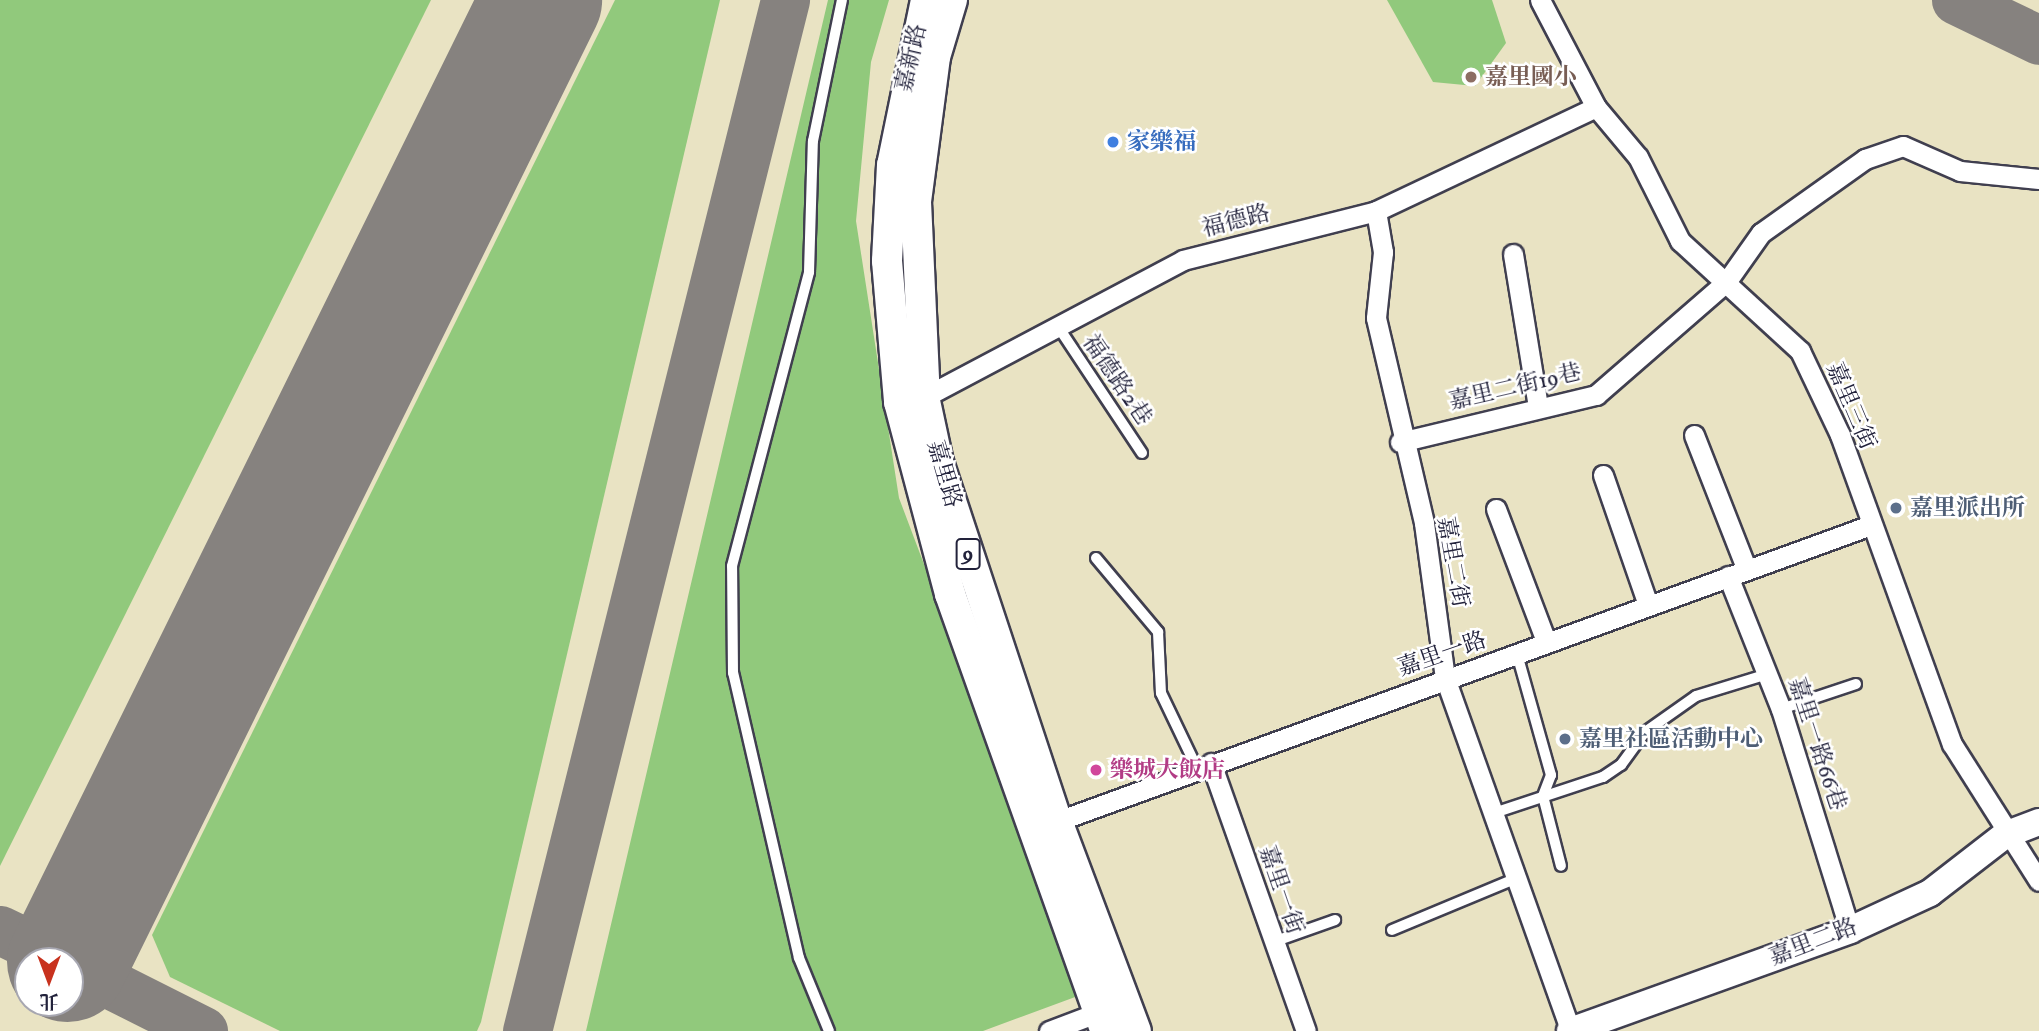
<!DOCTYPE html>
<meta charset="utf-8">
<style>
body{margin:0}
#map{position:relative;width:2039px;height:1031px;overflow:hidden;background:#e9e3c3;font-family:"IM FELL Double Pica","Noto Serif TC",serif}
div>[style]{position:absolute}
.green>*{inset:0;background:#91c97c}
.taxiway>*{height:49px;margin:-24.5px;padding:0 24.5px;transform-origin:24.5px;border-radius:24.5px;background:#86827f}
.runway>*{height:121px;margin:-60.5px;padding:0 60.5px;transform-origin:60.5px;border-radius:60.5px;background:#86827f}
.roads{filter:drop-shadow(2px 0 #403f4f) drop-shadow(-2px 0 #403f4f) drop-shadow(0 2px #403f4f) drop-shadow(0 -2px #403f4f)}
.lane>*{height:10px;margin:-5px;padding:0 5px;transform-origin:5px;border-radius:5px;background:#fff}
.street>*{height:19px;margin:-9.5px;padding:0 9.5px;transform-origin:9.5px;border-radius:9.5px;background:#fff}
.secondary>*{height:26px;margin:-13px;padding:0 13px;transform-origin:13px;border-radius:13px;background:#fff}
.primary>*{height:30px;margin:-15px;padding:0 15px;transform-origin:15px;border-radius:15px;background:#fff}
.dots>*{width:19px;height:19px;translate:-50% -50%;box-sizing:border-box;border:4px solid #fff;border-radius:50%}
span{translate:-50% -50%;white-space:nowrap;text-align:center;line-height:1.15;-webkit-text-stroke:5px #fff;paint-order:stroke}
.shield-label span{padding:2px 5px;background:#fff;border:2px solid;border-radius:5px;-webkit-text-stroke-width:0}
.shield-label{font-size:21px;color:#22223b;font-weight:700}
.street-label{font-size:23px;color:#22223b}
.education-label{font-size:23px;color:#785e54;font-weight:700}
.left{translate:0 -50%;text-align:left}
.shop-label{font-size:23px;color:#366cbe;font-weight:700}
.service-label{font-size:23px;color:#4e5e75;font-weight:700}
.hotel-label{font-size:23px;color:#b23c85;font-weight:700}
.north{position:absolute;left:14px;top:947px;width:70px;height:70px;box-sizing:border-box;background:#fff;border:2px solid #a7a7b1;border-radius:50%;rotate:180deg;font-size:19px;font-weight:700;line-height:28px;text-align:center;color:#22223b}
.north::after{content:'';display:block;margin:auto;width:24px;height:32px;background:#c8321e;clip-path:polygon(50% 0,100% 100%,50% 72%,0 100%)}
</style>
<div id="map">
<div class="green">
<div style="clip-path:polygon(0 0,431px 0,0 866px)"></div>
<div style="clip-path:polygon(615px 0,720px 0,481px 1022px,477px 1031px,280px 1031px,170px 977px,152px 935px)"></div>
<div style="clip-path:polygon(828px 0,889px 0,871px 62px,856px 221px,899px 498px,1086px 993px,983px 1031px,586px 1031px)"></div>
<div style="clip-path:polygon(1387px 0,1492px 0,1506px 43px,1475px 86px,1433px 82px)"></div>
</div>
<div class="taxiway">
<div style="left:1956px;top:0;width:92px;rotate:25.7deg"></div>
<div style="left:0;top:930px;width:71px;rotate:25.8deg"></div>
<div style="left:70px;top:964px;width:149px;rotate:26.7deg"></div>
<div style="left:527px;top:1031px;width:1063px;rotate:-75.95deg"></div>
</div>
<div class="runway">
<div style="left:67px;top:961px;width:1072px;rotate:-63.75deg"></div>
</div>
<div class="roads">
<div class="lane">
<div style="left:1059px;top:328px;width:150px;rotate:56.4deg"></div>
<div style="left:1096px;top:558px;width:97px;rotate:50deg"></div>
<div style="left:1158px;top:632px;width:61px;rotate:87.2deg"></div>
<div style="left:1161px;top:693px;width:83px;rotate:64.4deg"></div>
<div style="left:1517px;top:654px;width:126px;rotate:74.3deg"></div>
<div style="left:1551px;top:775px;width:22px;rotate:111deg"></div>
<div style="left:1543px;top:796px;width:72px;rotate:75.6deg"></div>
<div style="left:1781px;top:709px;width:79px;rotate:-18.4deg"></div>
<div style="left:1497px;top:812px;width:112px;rotate:-18.3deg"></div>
<div style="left:1603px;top:777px;width:22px;rotate:-34deg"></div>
<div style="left:1621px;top:765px;width:41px;rotate:-54deg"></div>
<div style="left:1645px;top:732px;width:62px;rotate:-35.2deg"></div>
<div style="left:1696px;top:696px;width:75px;rotate:-17deg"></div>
<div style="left:1392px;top:930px;width:135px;rotate:-22.6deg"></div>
<div style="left:1273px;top:942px;width:66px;rotate:-19.5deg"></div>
<div style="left:829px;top:1031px;width:79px;rotate:-112.3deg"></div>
<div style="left:799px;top:958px;width:293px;rotate:-103deg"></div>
<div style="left:733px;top:673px;width:107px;rotate:-90.5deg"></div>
<div style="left:732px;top:566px;width:304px;rotate:-75.3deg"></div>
<div style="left:809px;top:272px;width:131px;rotate:-88.3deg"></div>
<div style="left:813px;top:141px;width:144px;rotate:-78.4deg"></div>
</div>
<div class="street">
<div style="left:1540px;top:0;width:121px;rotate:62.4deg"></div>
<div style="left:1596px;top:107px;width:65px;rotate:50deg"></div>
<div style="left:1638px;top:157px;width:94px;rotate:63.4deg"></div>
<div style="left:1680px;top:241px;width:163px;rotate:42.5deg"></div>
<div style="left:1800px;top:351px;width:93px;rotate:64.5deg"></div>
<div style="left:1840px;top:435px;width:329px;rotate:70.1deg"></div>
<div style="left:1952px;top:744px;width:162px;rotate:57.6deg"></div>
<div style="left:1376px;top:211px;width:42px;rotate:80.3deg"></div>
<div style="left:1383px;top:252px;width:66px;rotate:96.1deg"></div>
<div style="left:1376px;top:318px;width:211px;rotate:76.8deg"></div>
<div style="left:1424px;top:523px;width:156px;rotate:82.3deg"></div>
<div style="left:1445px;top:678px;width:375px;rotate:70.4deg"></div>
<div style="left:1513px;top:254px;width:154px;rotate:80.7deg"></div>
<div style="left:917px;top:401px;width:301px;rotate:-27.9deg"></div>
<div style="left:1183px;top:260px;width:199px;rotate:-14.2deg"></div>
<div style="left:1376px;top:211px;width:243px;rotate:-25.3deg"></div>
<div style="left:1694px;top:435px;width:145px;rotate:68.6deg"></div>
<div style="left:1400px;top:442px;width:202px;rotate:-13.5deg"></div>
<div style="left:1596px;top:395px;width:174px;rotate:-41deg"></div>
<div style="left:1727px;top:281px;width:59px;rotate:-54.7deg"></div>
<div style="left:1761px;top:233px;width:128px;rotate:-35.4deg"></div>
<div style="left:1865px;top:159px;width:40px;rotate:-18.9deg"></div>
<div style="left:1903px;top:146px;width:62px;rotate:23.7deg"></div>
<div style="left:1960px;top:171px;width:79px;rotate:5.8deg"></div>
<div style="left:1603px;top:475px;width:138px;rotate:70.9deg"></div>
<div style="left:1496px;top:509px;width:141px;rotate:69.3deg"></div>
<div style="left:1728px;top:576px;width:143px;rotate:68.3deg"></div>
<div style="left:1781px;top:709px;width:232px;rotate:72.7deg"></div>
<div style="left:1211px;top:763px;width:284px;rotate:70.5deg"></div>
<div style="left:1047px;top:825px;width:874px;rotate:-20.01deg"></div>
<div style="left:1049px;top:1031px;width:53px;rotate:-20.8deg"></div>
</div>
<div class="secondary">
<div style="left:1570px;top:1031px;width:298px;rotate:-19.8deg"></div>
<div style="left:1850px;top:930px;width:88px;rotate:-24.8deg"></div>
<div style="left:1930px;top:893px;width:95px;rotate:-37.7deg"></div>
<div style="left:2005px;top:835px;width:36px;rotate:-21deg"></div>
</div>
<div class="primary">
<div style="left:926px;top:0;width:168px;rotate:101.6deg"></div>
<div style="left:892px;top:165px;width:96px;rotate:93deg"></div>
<div style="left:887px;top:261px;width:142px;rotate:85.1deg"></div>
<div style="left:899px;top:402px;width:199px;rotate:75.1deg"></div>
<div style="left:950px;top:594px;width:464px;rotate:70.4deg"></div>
<div style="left:952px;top:0;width:59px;rotate:106.6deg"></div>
<div style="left:935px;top:57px;width:146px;rotate:97.5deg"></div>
<div style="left:916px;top:202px;width:199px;rotate:87.4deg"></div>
<div style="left:925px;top:401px;width:62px;rotate:78deg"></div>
<div style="left:938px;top:462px;width:378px;rotate:71.7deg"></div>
<div style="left:1057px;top:821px;width:224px;rotate:69.4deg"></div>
</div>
</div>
<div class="dots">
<div style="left:1471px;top:77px;background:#8d6e63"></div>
<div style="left:1113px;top:142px;background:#3f7fe0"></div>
<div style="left:1896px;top:508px;background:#5c6f8a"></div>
<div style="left:1565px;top:739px;background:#5c6f8a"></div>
<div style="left:1096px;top:770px;background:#d1479c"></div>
</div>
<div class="shield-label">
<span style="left:968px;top:554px">9</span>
</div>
<div class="street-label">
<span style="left:911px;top:58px;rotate:-77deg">嘉新路</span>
<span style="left:1236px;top:221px;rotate:-14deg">福德路</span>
<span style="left:1117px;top:380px;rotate:56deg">福德路2巷</span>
<span style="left:1515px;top:387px;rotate:-13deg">嘉里二街19巷</span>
<span style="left:1851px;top:406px;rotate:67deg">嘉里三街</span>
<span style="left:944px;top:474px;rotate:74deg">嘉里路</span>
<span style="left:1453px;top:562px;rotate:80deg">嘉里二街</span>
<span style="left:1442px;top:654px;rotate:-19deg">嘉里一路</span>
<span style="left:1817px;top:744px;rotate:72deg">嘉里一路66巷</span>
<span style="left:1281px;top:890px;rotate:71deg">嘉里一街</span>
<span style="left:1813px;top:942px;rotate:-21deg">嘉里二路</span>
</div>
<div class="education-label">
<span class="left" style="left:1485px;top:77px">嘉里國小</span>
</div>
<div class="shop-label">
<span class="left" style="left:1127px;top:142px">家樂福</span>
</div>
<div class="service-label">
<span class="left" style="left:1910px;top:508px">嘉里派出所</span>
<span class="left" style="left:1579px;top:739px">嘉里社區活動中心</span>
</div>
<div class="hotel-label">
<span class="left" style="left:1110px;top:770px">樂城大飯店</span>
</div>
<div class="north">北</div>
</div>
